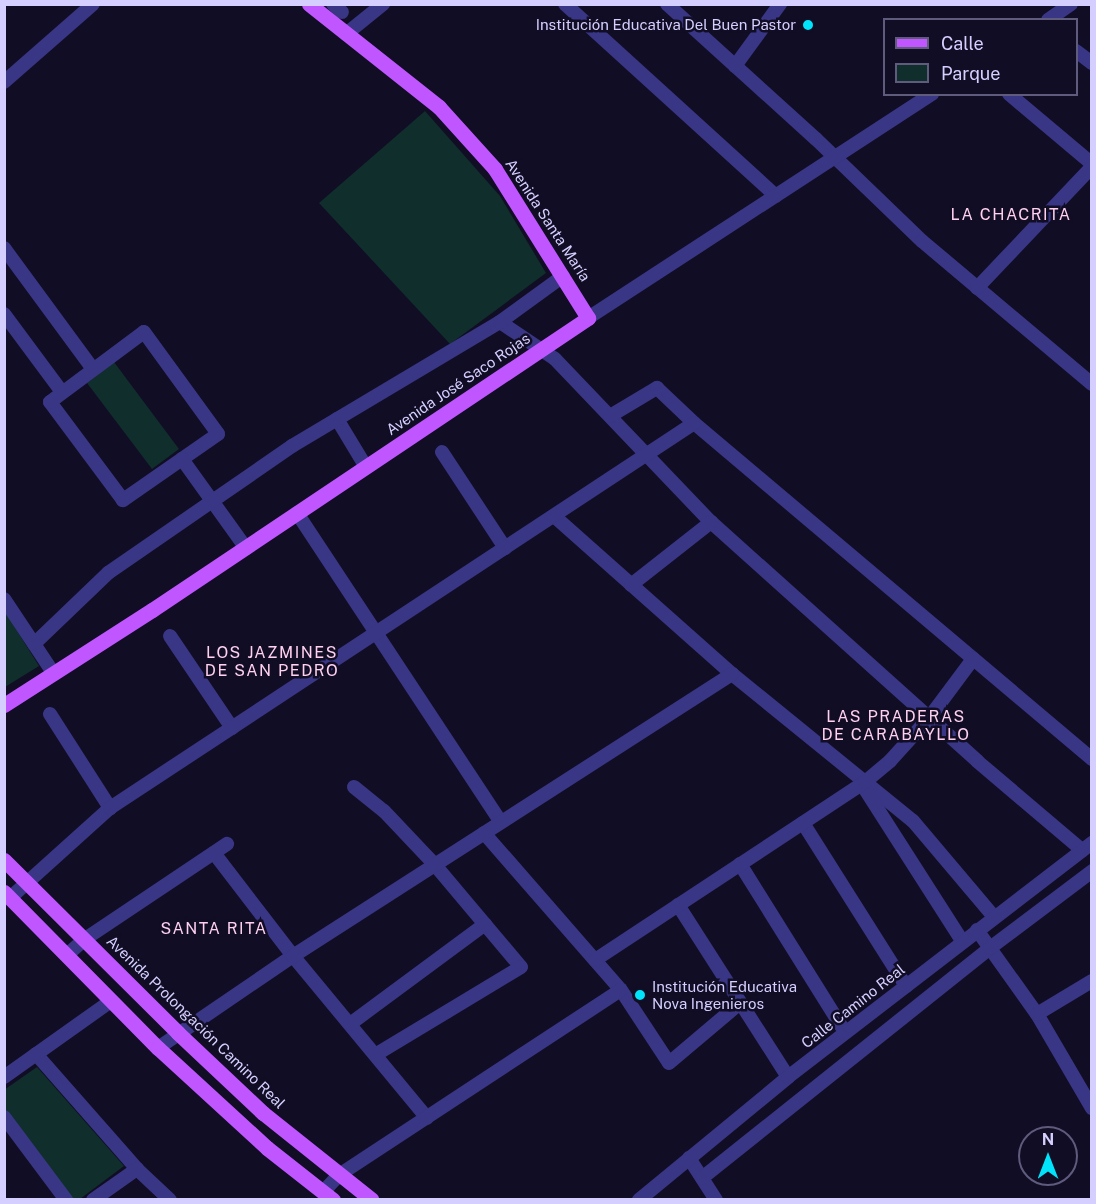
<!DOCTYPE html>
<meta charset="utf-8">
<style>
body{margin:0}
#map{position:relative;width:1096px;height:1204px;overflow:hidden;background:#110d24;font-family:"Public Sans",sans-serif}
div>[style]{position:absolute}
.green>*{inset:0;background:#102e2c}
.minor>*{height:14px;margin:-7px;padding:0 7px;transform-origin:7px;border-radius:7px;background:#383685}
.major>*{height:15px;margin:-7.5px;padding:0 7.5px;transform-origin:7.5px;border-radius:7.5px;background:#bf56ff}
.dots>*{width:16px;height:16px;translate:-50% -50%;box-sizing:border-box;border:3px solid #110d24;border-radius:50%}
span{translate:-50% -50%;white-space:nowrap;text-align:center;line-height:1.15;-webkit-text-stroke:5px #110d24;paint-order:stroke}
.poi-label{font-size:15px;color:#d4cfff}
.right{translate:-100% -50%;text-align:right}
.left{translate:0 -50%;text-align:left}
.street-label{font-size:15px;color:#d4cfff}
.neighbourhood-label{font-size:16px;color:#ffd1ef;letter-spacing:1.5px}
.frame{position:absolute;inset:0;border:6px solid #d4cfff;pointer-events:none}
.legend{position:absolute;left:883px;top:18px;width:195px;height:78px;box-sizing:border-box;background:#110d24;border:2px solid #5f5b7c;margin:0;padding:8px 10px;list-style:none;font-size:18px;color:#d4cfff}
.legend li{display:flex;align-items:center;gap:12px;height:30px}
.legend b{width:30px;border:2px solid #5f5b7c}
.north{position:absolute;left:1018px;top:1126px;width:60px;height:60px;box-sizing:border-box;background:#110d24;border:2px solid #5f5b7c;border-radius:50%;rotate:0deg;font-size:16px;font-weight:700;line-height:24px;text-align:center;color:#d4cfff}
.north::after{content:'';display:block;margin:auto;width:21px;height:27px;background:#00e3fa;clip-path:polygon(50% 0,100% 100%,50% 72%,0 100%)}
</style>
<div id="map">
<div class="green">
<div style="clip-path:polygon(425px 111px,500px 196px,546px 273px,450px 344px,319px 203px)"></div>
<div style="clip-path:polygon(114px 362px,179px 449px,152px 469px,87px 383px)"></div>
<div style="clip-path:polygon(4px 610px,39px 666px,5px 687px,4px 687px)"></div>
<div style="clip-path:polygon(37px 1067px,124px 1166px,80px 1199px,71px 1199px,5px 1116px,4px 1090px)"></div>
</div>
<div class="minor">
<div style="left:333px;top:4px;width:12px;rotate:42deg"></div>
<div style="left:565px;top:4px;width:285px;rotate:42.3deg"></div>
<div style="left:667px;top:4px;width:201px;rotate:42.2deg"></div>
<div style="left:816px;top:139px;width:147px;rotate:43.9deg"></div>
<div style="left:922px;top:241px;width:222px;rotate:40.1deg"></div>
<div style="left:1048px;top:20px;width:28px;rotate:-35deg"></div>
<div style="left:346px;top:34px;width:48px;rotate:-39deg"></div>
<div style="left:1076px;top:51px;width:20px;rotate:37deg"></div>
<div style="left:735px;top:66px;width:77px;rotate:-54deg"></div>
<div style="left:4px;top:82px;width:118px;rotate:-41.2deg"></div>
<div style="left:1009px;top:94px;width:109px;rotate:40.1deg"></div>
<div style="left:4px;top:248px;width:150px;rotate:53.7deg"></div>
<div style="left:977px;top:288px;width:167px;rotate:-46.5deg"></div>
<div style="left:4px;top:314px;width:97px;rotate:53.4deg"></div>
<div style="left:588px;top:318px;width:411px;rotate:-33.1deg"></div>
<div style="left:500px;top:322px;width:66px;rotate:33.9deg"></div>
<div style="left:555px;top:359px;width:226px;rotate:46.3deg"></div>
<div style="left:711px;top:522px;width:358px;rotate:41.9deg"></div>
<div style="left:977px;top:761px;width:138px;rotate:40.3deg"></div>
<div style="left:144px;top:332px;width:126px;rotate:54deg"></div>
<div style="left:218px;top:434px;width:116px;rotate:145.2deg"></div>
<div style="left:123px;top:500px;width:122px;rotate:-126.7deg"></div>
<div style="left:50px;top:402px;width:117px;rotate:-36.7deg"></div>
<div style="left:610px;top:416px;width:55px;rotate:-30.8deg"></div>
<div style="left:657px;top:388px;width:51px;rotate:43.4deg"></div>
<div style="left:694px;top:423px;width:521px;rotate:40.17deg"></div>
<div style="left:337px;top:419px;width:56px;rotate:58.9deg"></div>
<div style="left:442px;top:452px;width:115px;rotate:56.7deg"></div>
<div style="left:182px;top:459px;width:110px;rotate:54.3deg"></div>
<div style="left:297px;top:513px;width:370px;rotate:56.6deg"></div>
<div style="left:554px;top:516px;width:238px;rotate:41.6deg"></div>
<div style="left:732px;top:674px;width:233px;rotate:39.1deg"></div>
<div style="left:913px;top:821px;width:126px;rotate:49.8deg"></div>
<div style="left:631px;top:585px;width:102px;rotate:-38.2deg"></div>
<div style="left:4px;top:599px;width:90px;rotate:56.3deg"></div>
<div style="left:170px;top:636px;width:111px;rotate:56deg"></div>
<div style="left:34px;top:644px;width:103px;rotate:-43.8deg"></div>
<div style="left:108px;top:573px;width:224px;rotate:-34.6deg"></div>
<div style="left:292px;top:446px;width:242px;rotate:-30.8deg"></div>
<div style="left:500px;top:322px;width:78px;rotate:-36.1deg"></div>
<div style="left:50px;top:714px;width:112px;rotate:57.4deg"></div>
<div style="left:863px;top:786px;width:184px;rotate:57.4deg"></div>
<div style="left:354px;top:787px;width:38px;rotate:39deg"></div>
<div style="left:384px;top:811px;width:74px;rotate:46.6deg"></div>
<div style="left:435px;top:865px;width:133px;rotate:49.9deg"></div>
<div style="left:521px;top:967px;width:170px;rotate:148.9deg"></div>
<div style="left:803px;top:823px;width:193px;rotate:57.7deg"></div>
<div style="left:484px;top:833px;width:208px;rotate:48.9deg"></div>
<div style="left:621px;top:990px;width:87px;rotate:56.7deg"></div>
<div style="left:669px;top:1063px;width:93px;rotate:-40.2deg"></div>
<div style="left:214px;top:853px;width:130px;rotate:52.5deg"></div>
<div style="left:293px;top:956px;width:210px;rotate:50.4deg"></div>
<div style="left:740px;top:864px;width:198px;rotate:58deg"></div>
<div style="left:10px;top:898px;width:135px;rotate:-42deg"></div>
<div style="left:110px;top:808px;width:699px;rotate:-33.39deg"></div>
<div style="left:678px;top:905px;width:204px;rotate:57.4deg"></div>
<div style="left:977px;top:930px;width:103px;rotate:54.5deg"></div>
<div style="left:1037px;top:1014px;width:109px;rotate:59.7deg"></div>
<div style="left:67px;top:955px;width:24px;rotate:-42deg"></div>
<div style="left:85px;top:939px;width:171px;rotate:-33.8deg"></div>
<div style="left:595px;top:960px;width:323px;rotate:-33.4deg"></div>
<div style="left:865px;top:782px;width:33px;rotate:-40deg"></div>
<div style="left:890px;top:761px;width:58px;rotate:-47.8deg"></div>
<div style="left:929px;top:718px;width:74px;rotate:-53.3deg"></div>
<div style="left:1037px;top:1014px;width:64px;rotate:-31deg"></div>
<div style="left:350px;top:1024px;width:168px;rotate:-36.5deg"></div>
<div style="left:158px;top:1048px;width:163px;rotate:-34.3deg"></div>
<div style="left:293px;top:956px;width:522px;rotate:-32.72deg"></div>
<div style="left:36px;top:1054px;width:153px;rotate:48.7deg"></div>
<div style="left:137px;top:1169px;width:45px;rotate:43.2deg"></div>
<div style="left:4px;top:1077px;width:131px;rotate:-35.4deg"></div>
<div style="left:4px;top:1117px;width:104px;rotate:53.2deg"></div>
<div style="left:689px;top:1158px;width:50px;rotate:57.3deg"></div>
<div style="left:702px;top:1178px;width:369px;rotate:-38.6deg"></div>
<div style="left:990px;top:948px;width:128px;rotate:-37deg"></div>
<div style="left:323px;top:1192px;width:23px;rotate:-47deg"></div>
<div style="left:339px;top:1175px;width:337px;rotate:-33.3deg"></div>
<div style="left:93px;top:1200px;width:54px;rotate:-35.2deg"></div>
<div style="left:639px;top:1200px;width:193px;rotate:-39.5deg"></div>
<div style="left:788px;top:1077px;width:384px;rotate:-37.6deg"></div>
</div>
<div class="major">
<div style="left:4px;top:705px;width:176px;rotate:-32.7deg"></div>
<div style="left:152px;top:610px;width:525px;rotate:-33.81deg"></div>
<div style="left:588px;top:318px;width:176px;rotate:-122deg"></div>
<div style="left:495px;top:169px;width:84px;rotate:-132.1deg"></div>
<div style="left:439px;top:107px;width:166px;rotate:-141.6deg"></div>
<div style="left:4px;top:860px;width:245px;rotate:44.8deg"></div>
<div style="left:178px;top:1033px;width:117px;rotate:43.3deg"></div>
<div style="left:263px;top:1113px;width:139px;rotate:38.6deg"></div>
<div style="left:4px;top:892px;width:219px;rotate:45.4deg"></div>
<div style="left:158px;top:1048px;width:148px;rotate:42.5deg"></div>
<div style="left:267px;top:1148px;width:84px;rotate:38.2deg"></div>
</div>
<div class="dots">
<div style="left:808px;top:25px;background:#00e3fa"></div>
<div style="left:640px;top:995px;background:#00e3fa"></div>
</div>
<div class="poi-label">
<span class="right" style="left:796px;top:25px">Institución Educativa Del Buen Pastor</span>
<span class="left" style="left:652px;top:995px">Institución Educativa<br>Nova Ingenieros</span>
</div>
<div class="street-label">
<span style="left:548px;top:220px;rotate:57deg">Avenida Santa María</span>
<span style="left:458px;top:384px;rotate:-34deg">Avenida José Saco Rojas</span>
<span style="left:853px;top:1006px;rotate:-38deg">Calle Camino Real</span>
<span style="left:196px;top:1022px;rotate:44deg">Avenida Prolongación Camino Real</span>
</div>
<div class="neighbourhood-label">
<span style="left:1011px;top:215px">LA CHACRITA</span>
<span style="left:272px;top:662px">LOS JAZMINES<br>DE SAN PEDRO</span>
<span style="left:896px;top:726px">LAS PRADERAS<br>DE CARABAYLLO</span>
<span style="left:214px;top:929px">SANTA RITA</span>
</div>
<div class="frame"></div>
<ul class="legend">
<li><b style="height:8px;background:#bf56ff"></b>Calle</li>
<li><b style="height:16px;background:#102e2c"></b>Parque</li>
</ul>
<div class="north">N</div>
</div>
